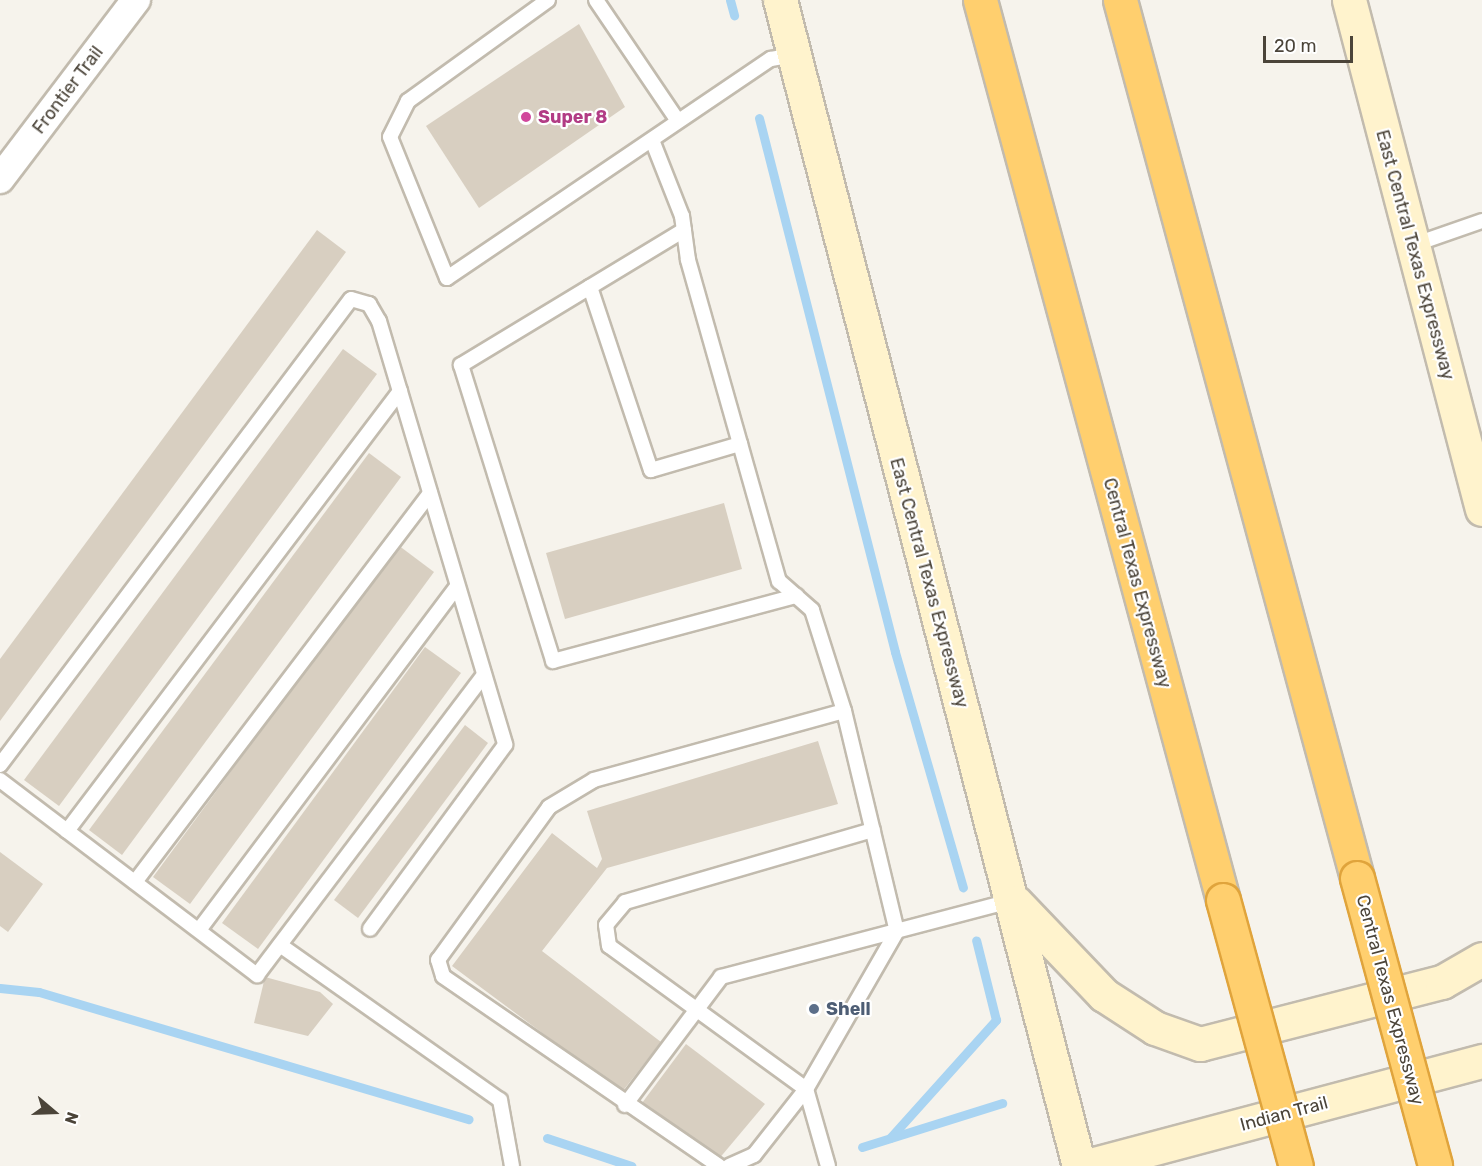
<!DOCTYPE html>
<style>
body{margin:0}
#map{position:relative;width:1482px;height:1166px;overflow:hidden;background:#f6f3ec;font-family:Rubik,sans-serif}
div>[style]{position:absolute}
.stream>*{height:9px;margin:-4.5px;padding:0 4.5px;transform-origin:4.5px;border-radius:4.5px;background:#a9d4f2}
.building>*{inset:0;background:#d8cfc1}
.roads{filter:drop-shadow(2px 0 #c2bbae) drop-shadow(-2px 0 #c2bbae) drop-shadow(0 2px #c2bbae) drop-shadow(0 -2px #c2bbae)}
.lane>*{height:14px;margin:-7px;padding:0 7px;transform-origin:7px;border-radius:7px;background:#fff}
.street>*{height:28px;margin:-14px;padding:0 14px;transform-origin:14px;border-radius:14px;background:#fff}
.secondary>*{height:33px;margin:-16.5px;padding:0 16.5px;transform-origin:16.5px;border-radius:16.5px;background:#fff3cd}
.highway>*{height:33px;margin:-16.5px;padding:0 16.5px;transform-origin:16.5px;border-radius:16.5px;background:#ffcf6e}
.bridges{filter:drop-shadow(2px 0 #e0a43c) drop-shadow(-2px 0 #e0a43c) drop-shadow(0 2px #e0a43c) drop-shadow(0 -2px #e0a43c)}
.highway-bridge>*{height:33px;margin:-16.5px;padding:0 16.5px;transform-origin:16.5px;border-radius:16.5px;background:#ffcf6e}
.dots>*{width:16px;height:16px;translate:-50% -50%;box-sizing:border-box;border:3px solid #fff;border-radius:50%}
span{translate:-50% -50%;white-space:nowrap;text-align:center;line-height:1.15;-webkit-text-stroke:4.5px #fff;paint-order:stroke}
.street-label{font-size:18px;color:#4b4439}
.hotel-label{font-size:18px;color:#b23c85;font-weight:700}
.left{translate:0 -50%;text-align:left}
.service-label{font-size:18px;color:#4e5e75;font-weight:700}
.north{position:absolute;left:24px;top:1082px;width:60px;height:60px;-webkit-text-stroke:4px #fff;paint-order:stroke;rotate:109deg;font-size:16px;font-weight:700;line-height:24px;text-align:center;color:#4b4439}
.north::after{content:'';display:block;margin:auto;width:21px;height:27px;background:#4b4439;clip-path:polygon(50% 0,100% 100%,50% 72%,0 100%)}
.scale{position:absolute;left:1263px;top:36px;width:90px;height:27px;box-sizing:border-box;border:3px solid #4b4439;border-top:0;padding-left:8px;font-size:18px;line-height:21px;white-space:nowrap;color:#4b4439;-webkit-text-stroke:4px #fff;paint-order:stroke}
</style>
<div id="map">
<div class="stream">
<div style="left:730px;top:0;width:16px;rotate:75deg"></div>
<div style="left:759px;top:118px;width:551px;rotate:75.71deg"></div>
<div style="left:895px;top:652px;width:245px;rotate:73.9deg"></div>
<div style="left:0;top:988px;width:39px;rotate:6deg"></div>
<div style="left:39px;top:992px;width:448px;rotate:16.5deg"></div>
<div style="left:547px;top:1138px;width:89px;rotate:18.4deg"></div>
<div style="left:890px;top:1138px;width:159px;rotate:-48.1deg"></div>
<div style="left:996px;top:1020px;width:82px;rotate:-104deg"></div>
<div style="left:862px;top:1147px;width:147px;rotate:-17.4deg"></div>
</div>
<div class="building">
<div style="clip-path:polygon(579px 24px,625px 107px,479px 208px,426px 126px)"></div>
<div style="clip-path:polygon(317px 230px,346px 252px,0 721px,0 659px)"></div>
<div style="clip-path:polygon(343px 349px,377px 374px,59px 806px,24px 780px)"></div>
<div style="clip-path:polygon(369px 453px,401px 477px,122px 855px,89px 830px)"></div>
<div style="clip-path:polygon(724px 503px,742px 569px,565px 619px,546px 553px)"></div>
<div style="clip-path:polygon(398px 545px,434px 572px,190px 904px,153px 877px)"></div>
<div style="clip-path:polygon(425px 647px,461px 673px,258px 949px,222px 923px)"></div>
<div style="clip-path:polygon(465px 725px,488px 743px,358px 918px,334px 900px)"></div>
<div style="clip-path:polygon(818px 741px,838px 804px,607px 868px,542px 951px,661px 1042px,622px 1092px,452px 966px,552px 833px,597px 868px,602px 859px,587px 811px)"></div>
<div style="clip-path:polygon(0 852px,43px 884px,8px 932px,0 926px)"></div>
<div style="clip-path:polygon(265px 977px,320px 992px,333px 1004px,308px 1036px,254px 1023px)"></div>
<div style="clip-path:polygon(686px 1044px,765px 1104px,718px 1160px,639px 1107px)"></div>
</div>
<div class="roads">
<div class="lane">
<div style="left:548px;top:0;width:173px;rotate:144.2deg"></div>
<div style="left:408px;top:101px;width:40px;rotate:116.6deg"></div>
<div style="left:390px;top:137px;width:152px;rotate:68deg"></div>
<div style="left:447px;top:278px;width:391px;rotate:-34.1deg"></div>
<div style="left:771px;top:59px;width:23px;rotate:-10deg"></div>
<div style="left:596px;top:0;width:146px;rotate:55.9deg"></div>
<div style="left:652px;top:140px;width:82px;rotate:68.5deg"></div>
<div style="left:682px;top:216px;width:44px;rotate:82.2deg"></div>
<div style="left:688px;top:260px;width:334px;rotate:74.2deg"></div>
<div style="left:779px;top:581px;width:44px;rotate:41.3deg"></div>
<div style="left:812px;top:610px;width:106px;rotate:72.4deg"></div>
<div style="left:844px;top:711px;width:226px;rotate:76.5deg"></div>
<div style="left:897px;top:931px;width:182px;rotate:119.9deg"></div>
<div style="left:806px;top:1089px;width:84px;rotate:128.2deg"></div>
<div style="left:754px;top:1155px;width:27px;rotate:156deg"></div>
<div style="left:684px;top:230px;width:261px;rotate:148.8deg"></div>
<div style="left:461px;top:365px;width:310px;rotate:72.7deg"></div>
<div style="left:553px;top:661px;width:252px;rotate:-15deg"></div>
<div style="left:1413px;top:245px;width:73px;rotate:-19.2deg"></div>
<div style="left:590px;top:287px;width:193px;rotate:71.6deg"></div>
<div style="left:651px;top:470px;width:93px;rotate:-16.3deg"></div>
<div style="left:0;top:765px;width:583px;rotate:-53.01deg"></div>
<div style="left:351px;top:299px;width:19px;rotate:16deg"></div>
<div style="left:369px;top:304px;width:20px;rotate:60deg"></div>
<div style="left:379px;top:321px;width:442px;rotate:73.4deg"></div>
<div style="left:505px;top:745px;width:228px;rotate:126.3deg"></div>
<div style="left:0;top:780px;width:323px;rotate:37.2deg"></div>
<div style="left:257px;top:975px;width:376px;rotate:-52.9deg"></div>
<div style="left:67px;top:831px;width:552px;rotate:-52.88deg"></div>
<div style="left:135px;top:882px;width:488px;rotate:-52.8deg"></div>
<div style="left:199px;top:930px;width:430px;rotate:-53.1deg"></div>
<div style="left:280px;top:945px;width:269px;rotate:35.2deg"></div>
<div style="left:500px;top:1100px;width:67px;rotate:79.7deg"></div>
<div style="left:625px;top:1105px;width:160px;rotate:-53.1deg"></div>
<div style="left:721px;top:977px;width:300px;rotate:-14.7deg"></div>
<div style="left:719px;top:1166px;width:335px;rotate:-145.5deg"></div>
<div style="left:443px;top:976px;width:17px;rotate:-107deg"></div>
<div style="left:438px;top:960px;width:189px;rotate:-54deg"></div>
<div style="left:549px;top:807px;width:52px;rotate:-31deg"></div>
<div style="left:594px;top:780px;width:259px;rotate:-15.4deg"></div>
<div style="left:828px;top:1166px;width:80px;rotate:-105.9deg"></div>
<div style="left:806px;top:1089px;width:243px;rotate:-144deg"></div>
<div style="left:609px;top:946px;width:21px;rotate:-98deg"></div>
<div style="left:606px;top:925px;width:30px;rotate:-50deg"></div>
<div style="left:625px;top:902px;width:258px;rotate:-16.2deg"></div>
</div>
<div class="street">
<div style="left:0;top:179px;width:225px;rotate:-52.8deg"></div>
</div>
<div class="secondary">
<div style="left:780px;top:0;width:1204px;rotate:75.62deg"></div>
<div style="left:1349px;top:0;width:526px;rotate:75.36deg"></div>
<div style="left:1015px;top:902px;width:129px;rotate:46.3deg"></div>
<div style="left:1104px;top:995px;width:61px;rotate:32.9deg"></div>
<div style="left:1155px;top:1028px;width:48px;rotate:19.6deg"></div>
<div style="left:1200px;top:1044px;width:250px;rotate:-14.4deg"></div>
<div style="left:1442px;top:982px;width:46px;rotate:-29.9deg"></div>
<div style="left:1087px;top:1166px;width:409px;rotate:-14.9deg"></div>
</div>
<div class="highway">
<div style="left:980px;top:0;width:932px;rotate:74.89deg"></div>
<div style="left:1120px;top:0;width:909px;rotate:74.89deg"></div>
</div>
</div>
<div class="bridges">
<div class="highway-bridge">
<div style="left:1357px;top:878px;width:298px;rotate:74.8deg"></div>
<div style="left:1223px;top:900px;width:276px;rotate:74.7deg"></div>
</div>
</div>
<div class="dots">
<div style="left:526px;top:117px;background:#d1479c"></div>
<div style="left:814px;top:1009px;background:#5c6f8a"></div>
</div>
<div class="street-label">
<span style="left:68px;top:90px;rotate:-53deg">Frontier Trail</span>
<span style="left:1415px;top:255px;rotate:75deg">East Central Texas Expressway</span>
<span style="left:929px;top:583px;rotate:75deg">East Central Texas Expressway</span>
<span style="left:1137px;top:583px;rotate:75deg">Central Texas Expressway</span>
<span style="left:1390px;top:1000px;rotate:75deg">Central Texas Expressway</span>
<span style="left:1284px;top:1114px;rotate:-15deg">Indian Trail</span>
</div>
<div class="hotel-label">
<span class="left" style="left:538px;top:117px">Super 8</span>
</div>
<div class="service-label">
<span class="left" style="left:826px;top:1009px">Shell</span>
</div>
<div class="north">N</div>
<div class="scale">20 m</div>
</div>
